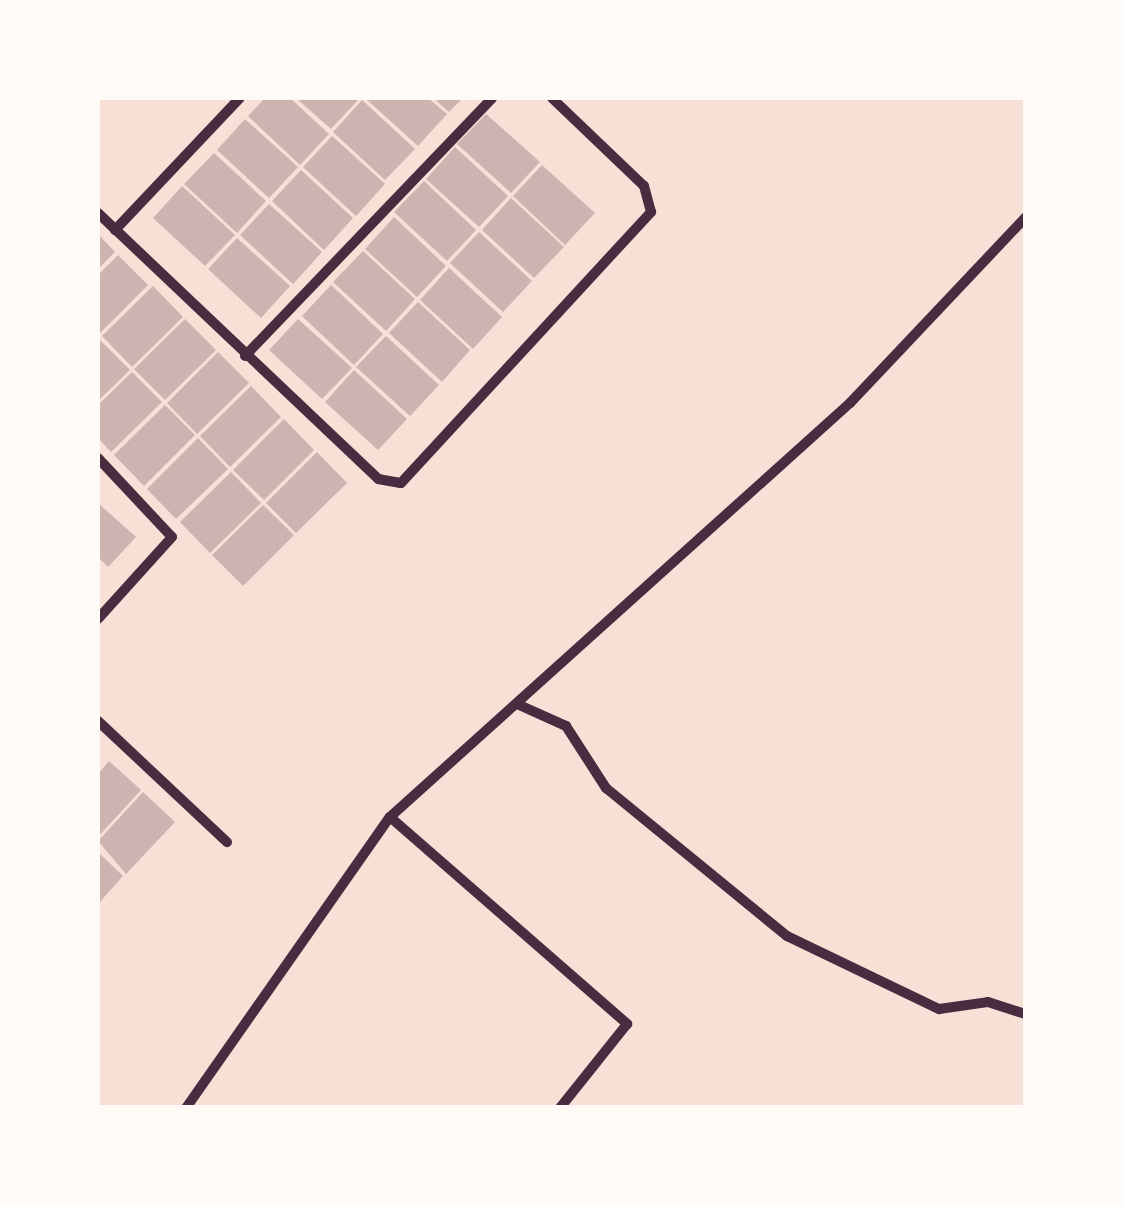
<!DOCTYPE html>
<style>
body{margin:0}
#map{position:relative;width:1123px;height:1205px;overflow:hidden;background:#f7e1d7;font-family:Helvetica,sans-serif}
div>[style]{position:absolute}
.building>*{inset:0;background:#ccb4b1}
.minor>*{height:10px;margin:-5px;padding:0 5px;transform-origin:5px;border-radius:5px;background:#4a2c40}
span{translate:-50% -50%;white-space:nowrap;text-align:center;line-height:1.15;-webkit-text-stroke:10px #fffaf5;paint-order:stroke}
.frame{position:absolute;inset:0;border:100px solid #fffaf5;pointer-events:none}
</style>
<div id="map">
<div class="building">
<div style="clip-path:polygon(265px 98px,290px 98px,329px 134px,300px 165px,248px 116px)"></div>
<div style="clip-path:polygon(296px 98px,360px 98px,331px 129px)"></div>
<div style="clip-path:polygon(365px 98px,428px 98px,447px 114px,418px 146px)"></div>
<div style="clip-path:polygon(433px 98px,463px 98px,449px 112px)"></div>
<div style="clip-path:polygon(362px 100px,415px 149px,385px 180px,333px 132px)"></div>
<div style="clip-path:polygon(486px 114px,540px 162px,511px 193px,457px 144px)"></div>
<div style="clip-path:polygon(245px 119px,298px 167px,269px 198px,217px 150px)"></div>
<div style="clip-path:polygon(332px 136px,385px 184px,356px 216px,303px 167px)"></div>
<div style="clip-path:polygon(455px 147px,508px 196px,479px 227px,426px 179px)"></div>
<div style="clip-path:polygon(214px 153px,266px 201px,237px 233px,184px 184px)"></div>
<div style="clip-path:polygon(542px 165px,595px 213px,565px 245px,513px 196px)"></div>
<div style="clip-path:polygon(301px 170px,353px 218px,324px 250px,272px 201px)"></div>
<div style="clip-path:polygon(424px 181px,476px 230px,447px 261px,394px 212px)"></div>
<div style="clip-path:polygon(182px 186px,235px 235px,205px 266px,153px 218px)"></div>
<div style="clip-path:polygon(511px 198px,564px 247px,534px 278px,482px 230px)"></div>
<div style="clip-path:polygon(269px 204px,322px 252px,293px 284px,240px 235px)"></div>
<div style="clip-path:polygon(394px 217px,446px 266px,417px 297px,365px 249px)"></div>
<div style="clip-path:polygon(479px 232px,532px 281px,503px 312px,450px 263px)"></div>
<div style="clip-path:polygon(98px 234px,115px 252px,98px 269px)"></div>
<div style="clip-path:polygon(237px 238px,290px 286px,261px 318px,208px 269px)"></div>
<div style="clip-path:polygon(363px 251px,415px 299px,386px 331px,333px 282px)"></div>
<div style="clip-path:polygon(118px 255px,148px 285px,98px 335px,98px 275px)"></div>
<div style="clip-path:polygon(449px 268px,502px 317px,473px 349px,420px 300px)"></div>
<div style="clip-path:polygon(331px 285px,383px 334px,354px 365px,302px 316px)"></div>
<div style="clip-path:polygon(153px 286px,183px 317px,132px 367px,102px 336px)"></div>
<div style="clip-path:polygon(418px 302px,470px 350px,442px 382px,389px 333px)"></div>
<div style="clip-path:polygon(185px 319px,216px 350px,165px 400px,134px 369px)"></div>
<div style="clip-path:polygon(298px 319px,352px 368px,322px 399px,269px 350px)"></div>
<div style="clip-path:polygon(386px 336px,439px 385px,410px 416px,356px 367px)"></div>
<div style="clip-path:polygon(99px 339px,130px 370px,98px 401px,98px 341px)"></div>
<div style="clip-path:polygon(218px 352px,249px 383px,197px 434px,167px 403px)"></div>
<div style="clip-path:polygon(354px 370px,407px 419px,378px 450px,325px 402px)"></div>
<div style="clip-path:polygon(132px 372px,162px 402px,111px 452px,98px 438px,98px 405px)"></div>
<div style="clip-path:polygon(251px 386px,281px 417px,230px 467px,200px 436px)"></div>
<div style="clip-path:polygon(165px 405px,195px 435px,144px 486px,114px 455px)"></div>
<div style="clip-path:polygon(284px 419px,314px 450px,264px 500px,233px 470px)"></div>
<div style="clip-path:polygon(198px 438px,228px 469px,176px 519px,147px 489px)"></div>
<div style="clip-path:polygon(317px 452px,347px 483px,296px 533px,266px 503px)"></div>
<div style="clip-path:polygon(231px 472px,261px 503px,210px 553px,180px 522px)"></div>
<div style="clip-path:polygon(98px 503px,136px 537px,108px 567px,98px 557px)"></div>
<div style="clip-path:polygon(263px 505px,294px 535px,243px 586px,212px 555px)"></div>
<div style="clip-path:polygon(109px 761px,141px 790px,98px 837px,98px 774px)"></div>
<div style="clip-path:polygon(143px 792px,175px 822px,126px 874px,98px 841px)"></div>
<div style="clip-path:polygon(98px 852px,123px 876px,98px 904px)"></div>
</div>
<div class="minor">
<div style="left:98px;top:213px;width:386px;rotate:43.5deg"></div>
<div style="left:378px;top:479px;width:23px;rotate:10deg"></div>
<div style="left:401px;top:483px;width:369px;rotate:-47.3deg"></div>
<div style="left:651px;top:212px;width:27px;rotate:-105deg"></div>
<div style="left:644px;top:186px;width:127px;rotate:-136.3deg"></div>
<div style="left:115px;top:230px;width:182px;rotate:-46.6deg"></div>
<div style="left:245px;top:356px;width:357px;rotate:-46.2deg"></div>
<div style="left:98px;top:458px;width:108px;rotate:46.9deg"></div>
<div style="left:172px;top:537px;width:110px;rotate:132.1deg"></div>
<div style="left:517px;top:704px;width:54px;rotate:24.2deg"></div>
<div style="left:566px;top:726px;width:74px;rotate:57.2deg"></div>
<div style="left:606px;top:788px;width:234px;rotate:39.3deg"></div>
<div style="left:787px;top:936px;width:169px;rotate:25.7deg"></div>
<div style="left:939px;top:1009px;width:49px;rotate:-8.1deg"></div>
<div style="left:988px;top:1002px;width:40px;rotate:18deg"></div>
<div style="left:98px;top:721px;width:177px;rotate:43.2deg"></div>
<div style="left:390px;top:817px;width:315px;rotate:41.1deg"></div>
<div style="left:627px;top:1024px;width:107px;rotate:128.6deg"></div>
<div style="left:186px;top:1108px;width:355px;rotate:-55deg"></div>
<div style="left:390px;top:817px;width:619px;rotate:-41.99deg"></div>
<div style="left:850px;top:403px;width:256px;rotate:-46.6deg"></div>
</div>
<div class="frame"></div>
</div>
